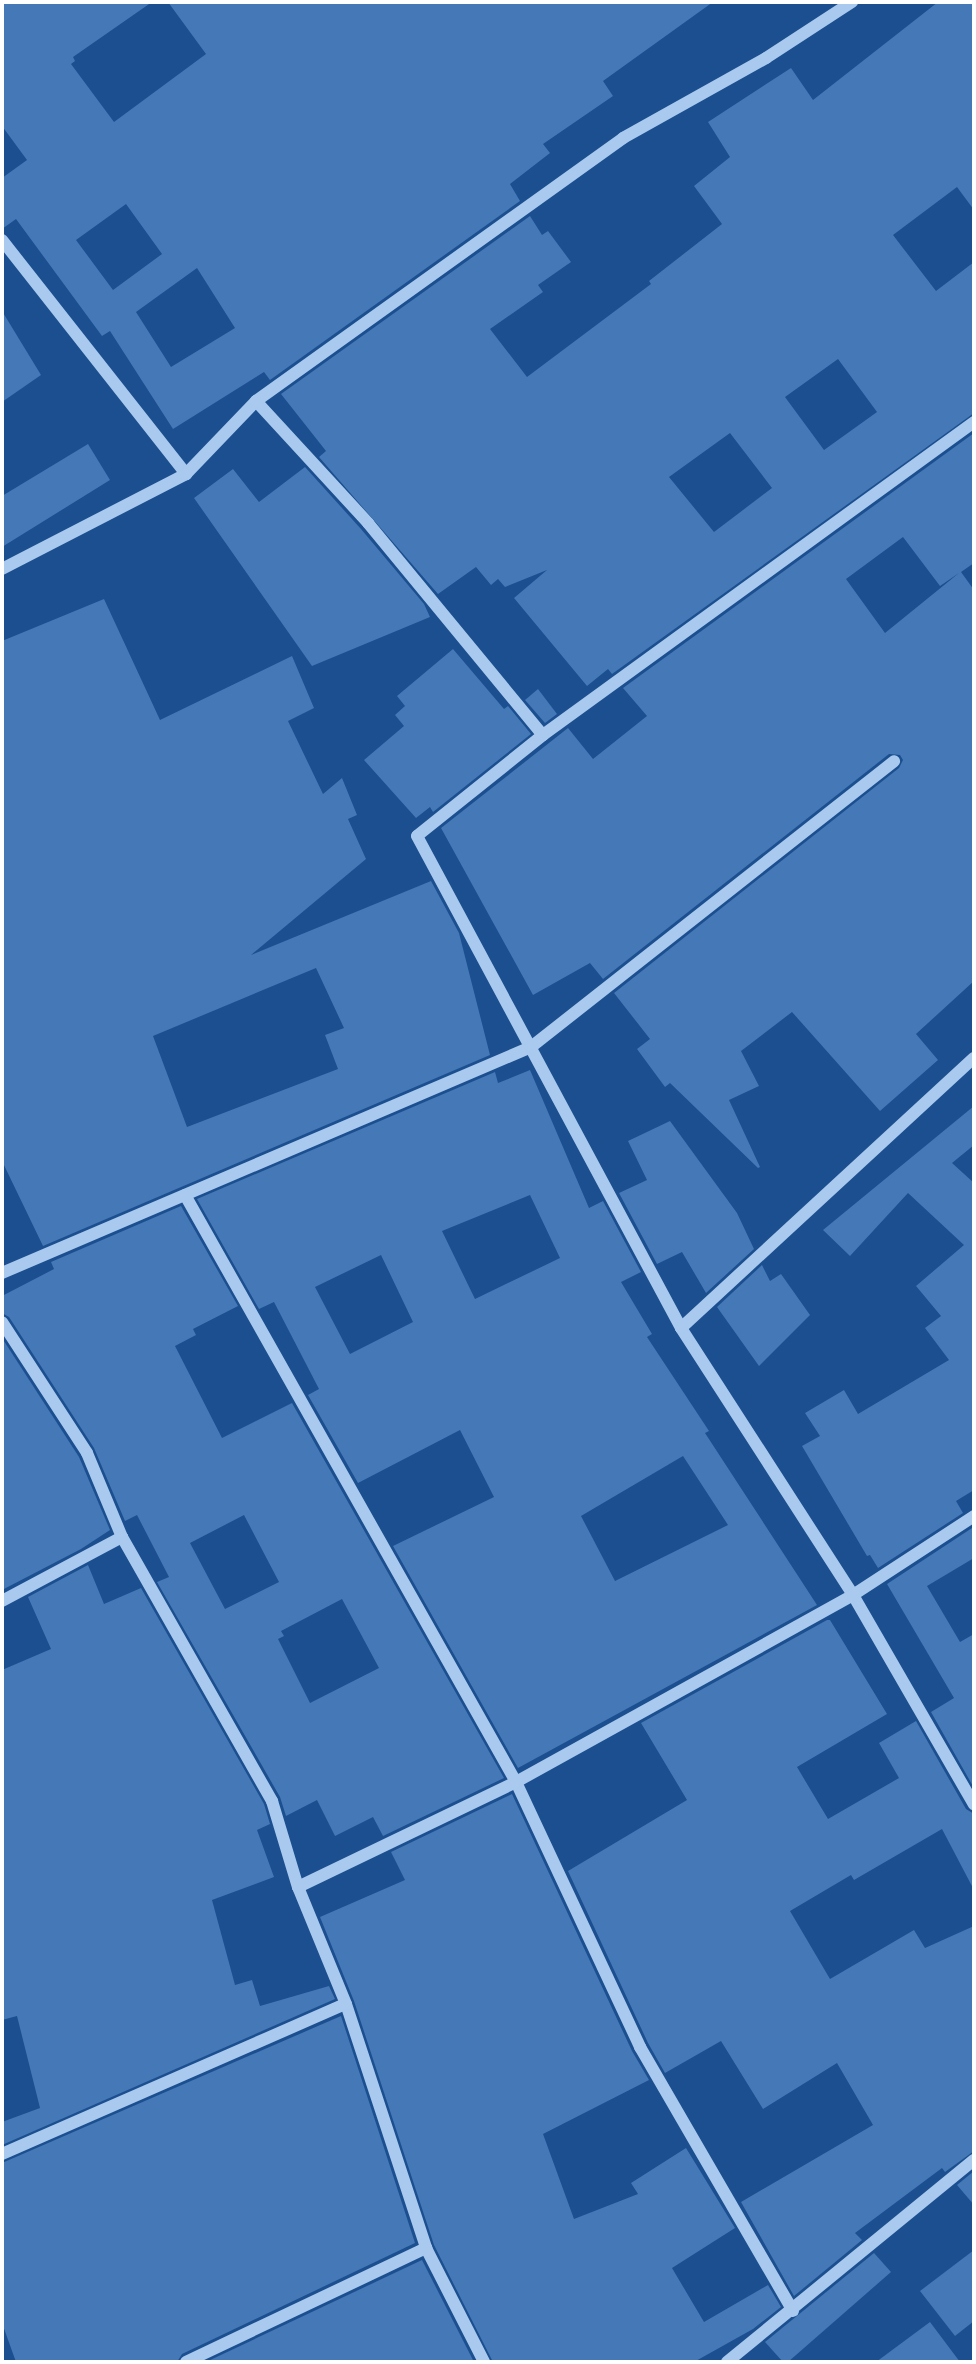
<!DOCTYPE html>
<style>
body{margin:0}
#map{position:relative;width:976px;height:2364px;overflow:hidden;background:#1b4f8f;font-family:"Golos Text",sans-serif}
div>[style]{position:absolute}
.building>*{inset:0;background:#4478b7}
.minor>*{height:12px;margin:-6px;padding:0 6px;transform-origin:6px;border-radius:6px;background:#a9c9ee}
span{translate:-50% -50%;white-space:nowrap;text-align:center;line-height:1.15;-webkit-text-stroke:5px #1b4f8f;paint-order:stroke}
.frame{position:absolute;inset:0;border:4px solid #fff;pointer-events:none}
</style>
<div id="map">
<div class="building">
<div style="clip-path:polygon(evenodd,2px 2px,152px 2px,73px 57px,75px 61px,71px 64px,114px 122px,206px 54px,168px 2px,713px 2px,603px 81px,613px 96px,543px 144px,550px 153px,510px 184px,520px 201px,270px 380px,264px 372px,173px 429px,110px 331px,102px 336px,16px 219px,2px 229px,2px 178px,27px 160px,2px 126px,2px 2px,126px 204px,162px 254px,113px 290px,76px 240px,126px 204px,2px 2px,197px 268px,235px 328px,171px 367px,136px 312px,197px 268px)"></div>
<div style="clip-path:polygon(evenodd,938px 2px,974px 2px,974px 210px,957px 187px,893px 235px,936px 291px,974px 262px,974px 413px,612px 674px,608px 669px,587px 686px,514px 598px,547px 570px,505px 587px,498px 579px,491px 585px,476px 567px,438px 594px,319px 457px,326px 451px,281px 394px,530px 216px,542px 235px,548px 231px,571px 262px,538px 285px,543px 292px,490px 329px,527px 377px,651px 284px,649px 281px,722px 224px,694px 186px,730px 157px,708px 122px,791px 68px,813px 100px,938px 2px,838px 359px,877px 412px,824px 450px,785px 397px,838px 359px,938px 2px,730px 433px,772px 488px,714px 532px,669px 477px,730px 433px)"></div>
<div style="clip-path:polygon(2px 311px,41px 375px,2px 402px)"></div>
<div style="clip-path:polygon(evenodd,974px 433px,974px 563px,961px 572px,974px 590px,974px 981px,916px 1034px,938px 1060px,880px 1111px,792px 1012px,741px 1051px,759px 1086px,729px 1100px,760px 1167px,758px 1168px,670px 1083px,665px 1087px,637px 1049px,650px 1039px,614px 993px,899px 768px,903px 760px,900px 755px,889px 754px,603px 979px,590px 963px,533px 995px,441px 828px,568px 728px,593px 759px,647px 716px,623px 688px,974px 433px,903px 537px,940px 586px,959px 573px,885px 633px,846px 579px,903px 537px)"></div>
<div style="clip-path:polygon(88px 444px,110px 480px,2px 547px,2px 496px)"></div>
<div style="clip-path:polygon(305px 467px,361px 529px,424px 604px,430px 617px,312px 666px,194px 498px,233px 469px,259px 502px)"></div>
<div style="clip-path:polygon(evenodd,104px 599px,160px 720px,292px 656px,314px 708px,288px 721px,323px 794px,342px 778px,357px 815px,348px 819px,366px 859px,251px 955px,431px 881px,459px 933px,490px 1055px,43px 1246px,2px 1161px,2px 641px,104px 599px,316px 968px,344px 1028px,325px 1035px,338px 1069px,187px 1127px,153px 1036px,316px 968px)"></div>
<div style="clip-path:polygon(453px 649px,504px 709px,508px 706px,531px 734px,433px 812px,430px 807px,416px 818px,364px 760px,404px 726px,395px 715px,405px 706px,397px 696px)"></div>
<div style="clip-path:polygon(538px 689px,557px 714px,545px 723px,525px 700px)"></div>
<div style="clip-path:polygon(evenodd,530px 1070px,589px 1208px,603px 1201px,641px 1272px,621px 1282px,652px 1334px,647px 1337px,709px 1431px,705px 1433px,817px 1605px,518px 1768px,393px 1546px,494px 1497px,460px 1430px,358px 1483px,308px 1395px,319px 1389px,274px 1302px,259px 1309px,197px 1199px,495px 1072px,498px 1083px,530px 1070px,530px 1195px,560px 1258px,475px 1299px,442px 1231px,530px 1195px,530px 1070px,381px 1255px,413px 1322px,350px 1354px,315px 1287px,381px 1255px,530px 1070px,683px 1456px,728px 1525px,615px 1581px,581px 1516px,683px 1456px)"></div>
<div style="clip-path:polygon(974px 1106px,974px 1145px,952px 1163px,974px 1183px,974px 1490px,956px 1501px,963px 1513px,878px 1568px,870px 1555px,867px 1556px,802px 1446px,820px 1436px,805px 1413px,844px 1390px,858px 1414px,949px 1360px,925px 1328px,941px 1316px,916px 1286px,964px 1245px,908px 1193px,850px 1256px,823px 1230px)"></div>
<div style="clip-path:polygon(670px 1121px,737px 1213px,754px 1249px,706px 1293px,682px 1252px,657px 1264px,619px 1193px,647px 1180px,628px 1141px)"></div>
<div style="clip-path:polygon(evenodd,181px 1206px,238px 1306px,193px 1329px,196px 1335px,175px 1346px,222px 1438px,292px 1403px,504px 1778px,383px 1836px,373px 1817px,335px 1836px,317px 1800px,286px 1816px,280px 1797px,157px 1582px,169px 1577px,137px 1515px,125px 1521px,94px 1448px,9px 1317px,2px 1313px,2px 1296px,54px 1269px,51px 1262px,181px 1206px,244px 1515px,279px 1582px,225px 1609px,190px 1543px,244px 1515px,181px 1206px,342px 1599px,379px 1668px,310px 1703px,278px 1639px,284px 1636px,281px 1631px,342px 1599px)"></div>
<div style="clip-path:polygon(762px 1265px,770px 1281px,781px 1274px,810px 1315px,759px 1366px,717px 1307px)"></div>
<div style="clip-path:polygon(2px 1338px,79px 1457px,110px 1530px,81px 1549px,2px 1590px)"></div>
<div style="clip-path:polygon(972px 1528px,974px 1558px,927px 1586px,960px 1642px,974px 1634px,974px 1788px,931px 1712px,954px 1698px,887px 1584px)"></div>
<div style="clip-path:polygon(88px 1565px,104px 1604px,141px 1588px,264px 1804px,270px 1824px,257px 1830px,274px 1877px,212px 1900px,235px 1985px,252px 1980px,260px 2006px,329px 1986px,335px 1999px,2px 2145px,2px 2122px,40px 2108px,17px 2016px,2px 2020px,2px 1670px,51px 1649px,28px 1597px)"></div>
<div style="clip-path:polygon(827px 1620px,830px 1620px,887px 1714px,797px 1767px,828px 1819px,899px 1778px,879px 1743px,916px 1721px,966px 1809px,974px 1814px,974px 1890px,942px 1829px,854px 1880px,851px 1875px,790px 1911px,830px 1979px,914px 1930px,925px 1948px,974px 1926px,974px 2151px,945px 2172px,942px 2168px,855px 2233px,862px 2240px,794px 2296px,741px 2202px,873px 2125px,837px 2063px,763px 2109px,721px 2041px,665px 2073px,648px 2043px,568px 1871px,687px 1800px,641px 1723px)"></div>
<div style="clip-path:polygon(512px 1794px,632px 2051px,649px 2080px,543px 2134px,574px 2219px,638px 2194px,631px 2183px,686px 2148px,735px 2228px,672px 2268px,704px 2322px,768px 2285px,781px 2307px,753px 2329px,694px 2362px,493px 2362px,434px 2245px,354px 2001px,320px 1917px,405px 1880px,391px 1852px)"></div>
<div style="clip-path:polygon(341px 2016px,415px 2243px,182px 2354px,177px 2362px,16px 2362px,2px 2323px,2px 2163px)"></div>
<div style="clip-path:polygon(974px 2171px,974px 2205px,957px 2185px)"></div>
<div style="clip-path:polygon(974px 2250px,974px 2321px,955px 2336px,920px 2291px)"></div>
<div style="clip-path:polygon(874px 2253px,891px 2272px,788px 2362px,783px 2362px,765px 2342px)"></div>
<div style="clip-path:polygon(422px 2260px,474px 2362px,206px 2362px)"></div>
<div style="clip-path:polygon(930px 2322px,960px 2362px,876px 2362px)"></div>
</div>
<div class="minor">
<div style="left:2px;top:240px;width:298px;rotate:51.8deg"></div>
<div style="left:256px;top:401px;width:166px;rotate:47.4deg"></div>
<div style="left:368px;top:523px;width:275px;rotate:50.5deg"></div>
<div style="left:974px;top:422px;width:533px;rotate:144.01deg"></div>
<div style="left:543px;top:735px;width:161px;rotate:141.3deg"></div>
<div style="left:417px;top:836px;width:558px;rotate:61.78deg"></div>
<div style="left:681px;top:1328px;width:318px;rotate:57.2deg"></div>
<div style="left:853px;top:1595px;width:242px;rotate:60deg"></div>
<div style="left:2px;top:569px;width:207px;rotate:-27.3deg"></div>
<div style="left:186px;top:474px;width:101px;rotate:-46.2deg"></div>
<div style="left:256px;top:401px;width:452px;rotate:-35.6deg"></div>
<div style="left:623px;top:138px;width:164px;rotate:-29.2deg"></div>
<div style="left:766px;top:58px;width:103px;rotate:-33.1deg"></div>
<div style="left:185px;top:1195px;width:674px;rotate:60.58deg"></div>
<div style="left:516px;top:1782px;width:293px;rotate:64.9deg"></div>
<div style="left:640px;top:2047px;width:305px;rotate:59.9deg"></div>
<div style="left:2px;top:1273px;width:575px;rotate:-23.13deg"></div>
<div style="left:531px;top:1047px;width:462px;rotate:-38.2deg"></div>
<div style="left:2px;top:1322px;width:156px;rotate:57deg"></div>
<div style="left:87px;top:1453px;width:91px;rotate:67.4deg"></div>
<div style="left:122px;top:1537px;width:304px;rotate:60.4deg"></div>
<div style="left:272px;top:1801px;width:90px;rotate:73.2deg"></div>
<div style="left:298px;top:1887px;width:126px;rotate:67.7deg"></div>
<div style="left:346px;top:2004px;width:257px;rotate:71.8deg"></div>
<div style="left:426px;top:2248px;width:128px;rotate:63deg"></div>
<div style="left:681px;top:1328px;width:398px;rotate:-42.7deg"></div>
<div style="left:2px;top:1601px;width:136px;rotate:-28.1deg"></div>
<div style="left:298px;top:1887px;width:242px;rotate:-25.7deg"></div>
<div style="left:516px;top:1782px;width:385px;rotate:-29deg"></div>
<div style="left:853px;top:1595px;width:145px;rotate:-33.1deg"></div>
<div style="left:2px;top:2154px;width:375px;rotate:-23.6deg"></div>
<div style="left:186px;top:2362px;width:266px;rotate:-25.4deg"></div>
<div style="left:727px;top:2362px;width:319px;rotate:-39.3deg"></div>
</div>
<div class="frame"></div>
</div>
